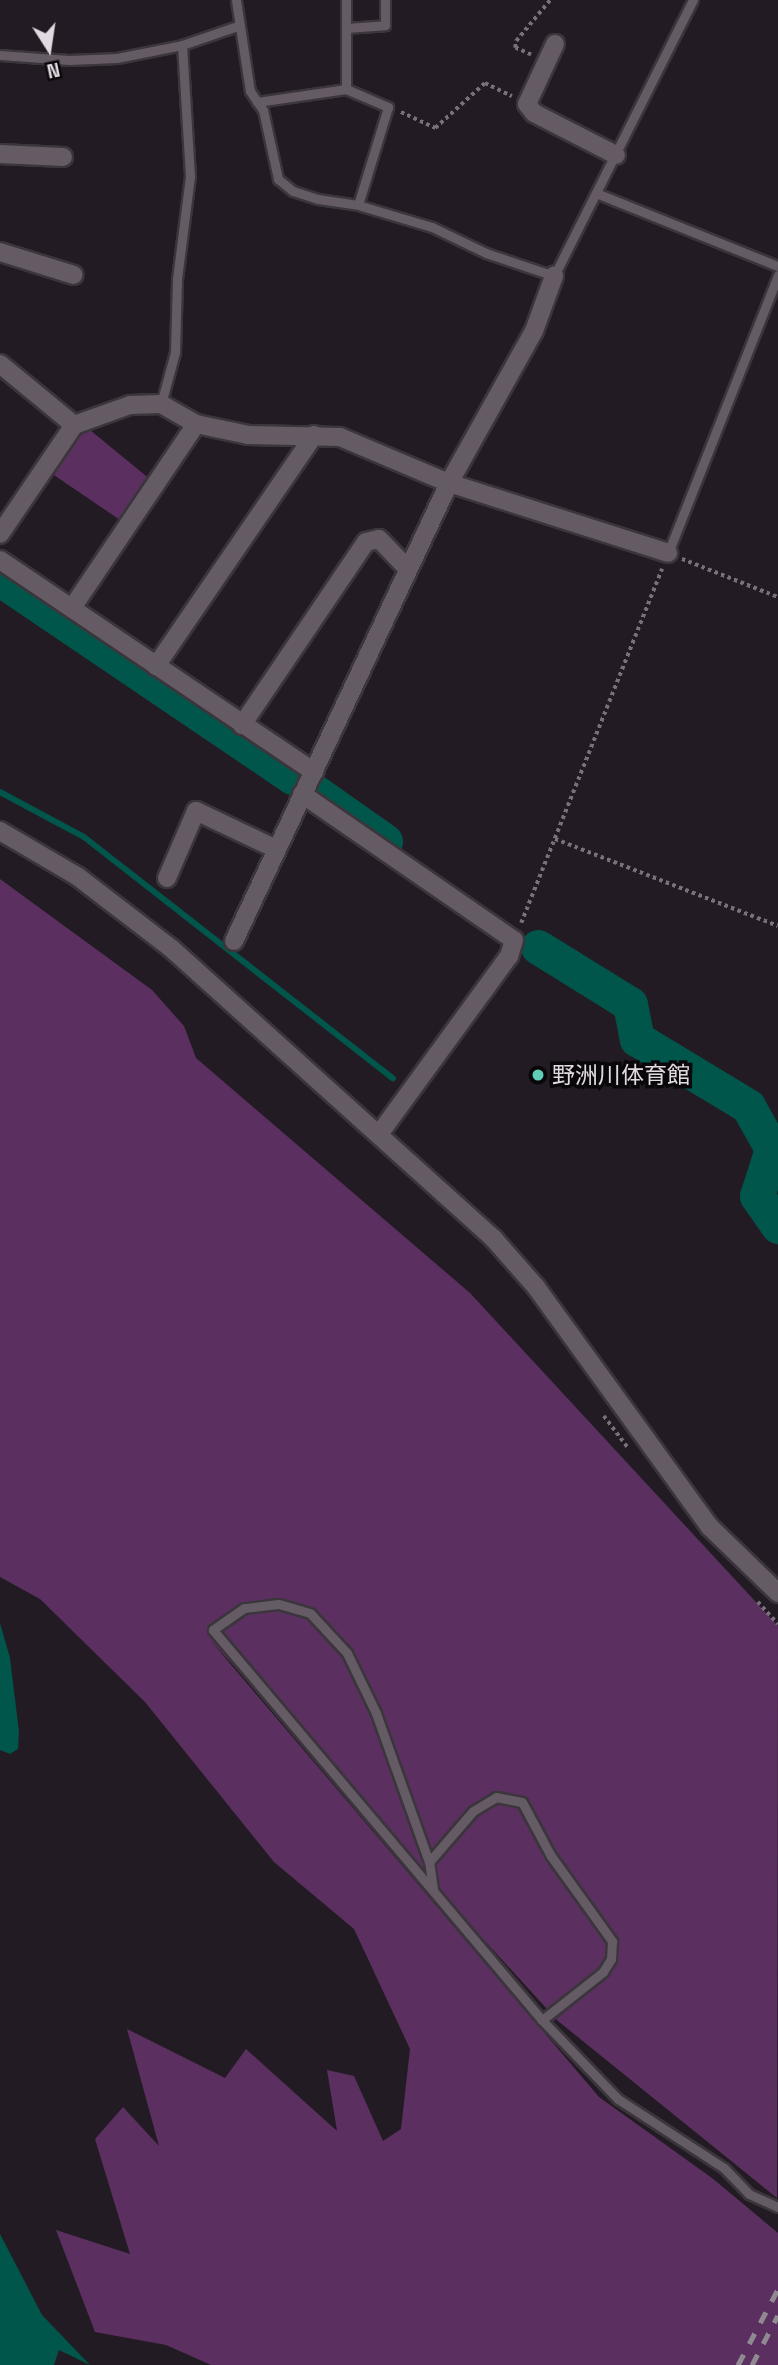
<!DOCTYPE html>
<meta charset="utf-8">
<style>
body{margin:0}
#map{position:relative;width:778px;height:2365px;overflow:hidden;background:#231b24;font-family:"Space Grotesk","Noto Sans JP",sans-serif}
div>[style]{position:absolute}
.green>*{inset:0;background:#5b2f5f}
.water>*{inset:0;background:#00564a}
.stream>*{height:6px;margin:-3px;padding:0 3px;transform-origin:3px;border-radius:3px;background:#00564a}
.river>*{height:35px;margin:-17.5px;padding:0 17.5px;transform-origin:17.5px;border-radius:17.5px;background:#00564a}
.path>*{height:3.5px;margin-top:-1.75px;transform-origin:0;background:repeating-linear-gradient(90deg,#787179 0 3.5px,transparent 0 7px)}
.roads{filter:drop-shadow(2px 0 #3b353c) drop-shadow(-2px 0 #3b353c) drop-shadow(0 2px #3b353c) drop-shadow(0 -2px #3b353c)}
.lane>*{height:9px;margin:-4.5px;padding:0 4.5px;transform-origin:4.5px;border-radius:4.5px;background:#655b65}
.street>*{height:18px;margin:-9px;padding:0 9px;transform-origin:9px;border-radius:9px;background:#655b65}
.secondary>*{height:18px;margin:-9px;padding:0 9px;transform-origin:9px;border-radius:9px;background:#655b65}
.rail>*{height:5px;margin-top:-2.5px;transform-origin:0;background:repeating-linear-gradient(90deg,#908991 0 12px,transparent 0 24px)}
.dots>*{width:19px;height:19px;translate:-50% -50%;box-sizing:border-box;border:4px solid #0a070a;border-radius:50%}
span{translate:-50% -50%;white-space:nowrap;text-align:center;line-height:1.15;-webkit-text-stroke:7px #0a070a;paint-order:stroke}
.poi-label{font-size:23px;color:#e1dbe1}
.left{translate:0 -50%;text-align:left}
.north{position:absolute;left:14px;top:14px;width:70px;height:70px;-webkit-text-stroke:5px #0a070a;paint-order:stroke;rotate:168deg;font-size:19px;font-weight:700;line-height:28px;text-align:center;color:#e1dbe1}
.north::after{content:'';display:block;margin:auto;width:24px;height:32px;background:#e1dbe1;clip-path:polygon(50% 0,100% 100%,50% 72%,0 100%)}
</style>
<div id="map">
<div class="green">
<div style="clip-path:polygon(77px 430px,90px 430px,151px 480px,123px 522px,48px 471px)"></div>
<div style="clip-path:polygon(0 879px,152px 990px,184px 1026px,196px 1058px,470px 1293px,778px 1626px,777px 2198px,558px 2021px,210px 1640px,599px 2097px,712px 2178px,778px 2233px,778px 2365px,211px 2365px,166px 2345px,95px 2332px,56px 2230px,130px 2254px,95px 2139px,123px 2107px,159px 2146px,127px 2029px,225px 2078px,246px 2049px,337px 2131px,327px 2070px,354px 2076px,383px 2141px,401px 2129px,410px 2049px,354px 1929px,274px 1862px,145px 1702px,40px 1599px,0 1577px)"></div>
</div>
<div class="water">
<div style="clip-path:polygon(0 1623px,10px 1658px,19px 1732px,18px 1749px,10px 1754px,0 1750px)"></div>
<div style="clip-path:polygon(0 2234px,42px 2315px,90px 2365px,59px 2350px,54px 2365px,0 2365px)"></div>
</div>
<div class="stream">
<div style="left:0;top:792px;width:95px;rotate:28.2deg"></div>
<div style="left:84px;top:837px;width:392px;rotate:38deg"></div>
</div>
<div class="river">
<div style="left:0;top:579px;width:353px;rotate:34.1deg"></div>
<div style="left:314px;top:791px;width:87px;rotate:35.2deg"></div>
<div style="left:538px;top:947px;width:108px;rotate:31.8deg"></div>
<div style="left:630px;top:1004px;width:36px;rotate:79deg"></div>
<div style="left:637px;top:1039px;width:130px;rotate:31.1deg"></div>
<div style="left:748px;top:1106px;width:49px;rotate:60.8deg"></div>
<div style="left:772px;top:1149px;width:49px;rotate:107.7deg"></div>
<div style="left:757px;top:1196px;width:37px;rotate:55deg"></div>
</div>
<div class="path">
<div style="left:531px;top:55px;width:17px;rotate:-156deg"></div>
<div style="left:515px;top:48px;width:7px;rotate:-82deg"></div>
<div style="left:516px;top:41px;width:53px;rotate:-50.3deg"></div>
<div style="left:401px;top:112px;width:38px;rotate:25deg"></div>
<div style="left:435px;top:128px;width:67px;rotate:-42deg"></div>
<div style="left:485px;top:83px;width:30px;rotate:26deg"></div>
<div style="left:682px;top:559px;width:103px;rotate:21.6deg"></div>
<div style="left:555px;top:839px;width:239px;rotate:21.3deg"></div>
<div style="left:521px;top:923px;width:381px;rotate:-68.3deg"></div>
<div style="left:604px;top:1416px;width:41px;rotate:52.9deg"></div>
<div style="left:758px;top:1602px;width:30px;rotate:48deg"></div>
</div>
<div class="roads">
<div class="lane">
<div style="left:236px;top:0;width:92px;rotate:81.3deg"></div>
<div style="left:250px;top:91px;width:23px;rotate:56deg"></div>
<div style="left:263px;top:110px;width:71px;rotate:77.7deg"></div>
<div style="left:278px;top:179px;width:19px;rotate:39deg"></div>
<div style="left:293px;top:191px;width:26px;rotate:18deg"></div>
<div style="left:318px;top:199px;width:40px;rotate:8.5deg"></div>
<div style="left:358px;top:205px;width:77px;rotate:16.6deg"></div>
<div style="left:432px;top:227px;width:60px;rotate:25.7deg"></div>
<div style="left:486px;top:253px;width:72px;rotate:18.7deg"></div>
<div style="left:554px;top:276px;width:309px;rotate:-63.3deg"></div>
<div style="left:346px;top:28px;width:39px;rotate:-4deg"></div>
<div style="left:385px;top:25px;width:25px;rotate:-90deg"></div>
<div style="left:0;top:55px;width:69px;rotate:4.1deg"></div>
<div style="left:69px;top:60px;width:48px;rotate:-2.4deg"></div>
<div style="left:117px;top:58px;width:66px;rotate:-11.3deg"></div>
<div style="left:182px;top:45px;width:61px;rotate:-19deg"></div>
<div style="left:346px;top:89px;width:46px;rotate:23.2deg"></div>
<div style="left:388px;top:107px;width:102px;rotate:107deg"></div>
<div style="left:257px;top:102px;width:90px;rotate:-8.3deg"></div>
<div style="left:346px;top:89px;width:89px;rotate:-90deg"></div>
<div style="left:596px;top:193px;width:196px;rotate:21.9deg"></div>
<div style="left:161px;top:404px;width:54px;rotate:-74.9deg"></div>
<div style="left:175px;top:352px;width:73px;rotate:-88.4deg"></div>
<div style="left:177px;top:279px;width:104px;rotate:-82.8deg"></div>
<div style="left:190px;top:176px;width:131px;rotate:-93.5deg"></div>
<div style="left:668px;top:553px;width:299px;rotate:-68.4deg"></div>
<div style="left:429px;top:1862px;width:158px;rotate:-109.6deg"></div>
<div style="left:376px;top:1713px;width:67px;rotate:-115.8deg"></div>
<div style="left:347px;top:1653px;width:54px;rotate:-132.8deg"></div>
<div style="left:310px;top:1613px;width:33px;rotate:-164deg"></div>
<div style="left:278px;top:1604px;width:34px;rotate:173deg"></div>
<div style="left:244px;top:1608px;width:38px;rotate:145deg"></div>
<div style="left:213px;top:1630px;width:510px;rotate:49.85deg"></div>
<div style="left:542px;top:2020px;width:110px;rotate:46.1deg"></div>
<div style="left:618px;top:2099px;width:126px;rotate:33.1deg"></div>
<div style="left:724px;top:2168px;width:36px;rotate:46deg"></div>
<div style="left:749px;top:2194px;width:32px;rotate:24deg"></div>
<div style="left:433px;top:1889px;width:27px;rotate:-98deg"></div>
<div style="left:429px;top:1862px;width:67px;rotate:-49.2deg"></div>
<div style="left:473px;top:1811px;width:27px;rotate:-31deg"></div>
<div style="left:496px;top:1797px;width:26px;rotate:11deg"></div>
<div style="left:522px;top:1802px;width:61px;rotate:61.8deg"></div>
<div style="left:551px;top:1856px;width:105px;rotate:54.3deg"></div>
<div style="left:612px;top:1941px;width:18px;rotate:93deg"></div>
<div style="left:611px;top:1959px;width:15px;rotate:122deg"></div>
<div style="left:603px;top:1972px;width:78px;rotate:141.8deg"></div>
</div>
<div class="street">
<div style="left:555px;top:44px;width:66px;rotate:115deg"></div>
<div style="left:527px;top:104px;width:11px;rotate:52deg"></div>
<div style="left:534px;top:113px;width:92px;rotate:27.1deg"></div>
<div style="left:0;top:154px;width:63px;rotate:2.7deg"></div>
<div style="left:0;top:252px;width:77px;rotate:17.3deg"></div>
<div style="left:0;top:364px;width:96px;rotate:39.5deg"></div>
<div style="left:74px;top:425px;width:59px;rotate:-19.7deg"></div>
<div style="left:130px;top:405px;width:31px;rotate:-2deg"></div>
<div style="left:161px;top:404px;width:40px;rotate:29.7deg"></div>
<div style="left:196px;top:424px;width:53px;rotate:11.9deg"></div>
<div style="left:248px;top:435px;width:92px;rotate:1.2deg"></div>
<div style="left:340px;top:437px;width:118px;rotate:22.9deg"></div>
<div style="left:449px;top:483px;width:230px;rotate:17.7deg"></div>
<div style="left:0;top:534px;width:132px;rotate:-55.8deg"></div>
<div style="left:0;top:560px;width:379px;rotate:34deg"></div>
<div style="left:72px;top:608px;width:222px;rotate:-56deg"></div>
<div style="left:156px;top:666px;width:280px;rotate:-55.6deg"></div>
<div style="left:242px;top:725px;width:221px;rotate:-55.9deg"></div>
<div style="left:366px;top:542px;width:13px;rotate:-13deg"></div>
<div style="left:379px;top:539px;width:42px;rotate:46deg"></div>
<div style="left:302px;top:794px;width:257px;rotate:34.6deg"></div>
<div style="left:514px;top:940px;width:17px;rotate:107deg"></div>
<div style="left:509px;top:956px;width:219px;rotate:126.1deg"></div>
<div style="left:167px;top:878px;width:73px;rotate:-66.6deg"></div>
<div style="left:196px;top:811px;width:89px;rotate:25.4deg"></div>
<div style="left:234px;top:941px;width:506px;rotate:-64.85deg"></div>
<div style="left:449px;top:483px;width:174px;rotate:-60.8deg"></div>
<div style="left:534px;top:331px;width:59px;rotate:-70deg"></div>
</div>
<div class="secondary">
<div style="left:0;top:831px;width:89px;rotate:30.3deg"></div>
<div style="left:77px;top:876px;width:120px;rotate:37.5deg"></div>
<div style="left:172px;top:949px;width:432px;rotate:42deg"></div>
<div style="left:493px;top:1238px;width:65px;rotate:48.7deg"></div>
<div style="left:536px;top:1287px;width:296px;rotate:54.1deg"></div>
<div style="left:710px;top:1527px;width:95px;rotate:44.1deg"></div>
</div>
</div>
<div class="rail">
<div style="left:738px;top:2365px;width:86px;rotate:-62.2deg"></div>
<div style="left:752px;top:2365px;width:56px;rotate:-62.5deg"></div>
</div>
<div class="dots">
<div style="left:538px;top:1075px;background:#5eceb8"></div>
</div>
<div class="poi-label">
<span class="left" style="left:552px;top:1075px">野洲川体育館</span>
</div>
<div class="north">N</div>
</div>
